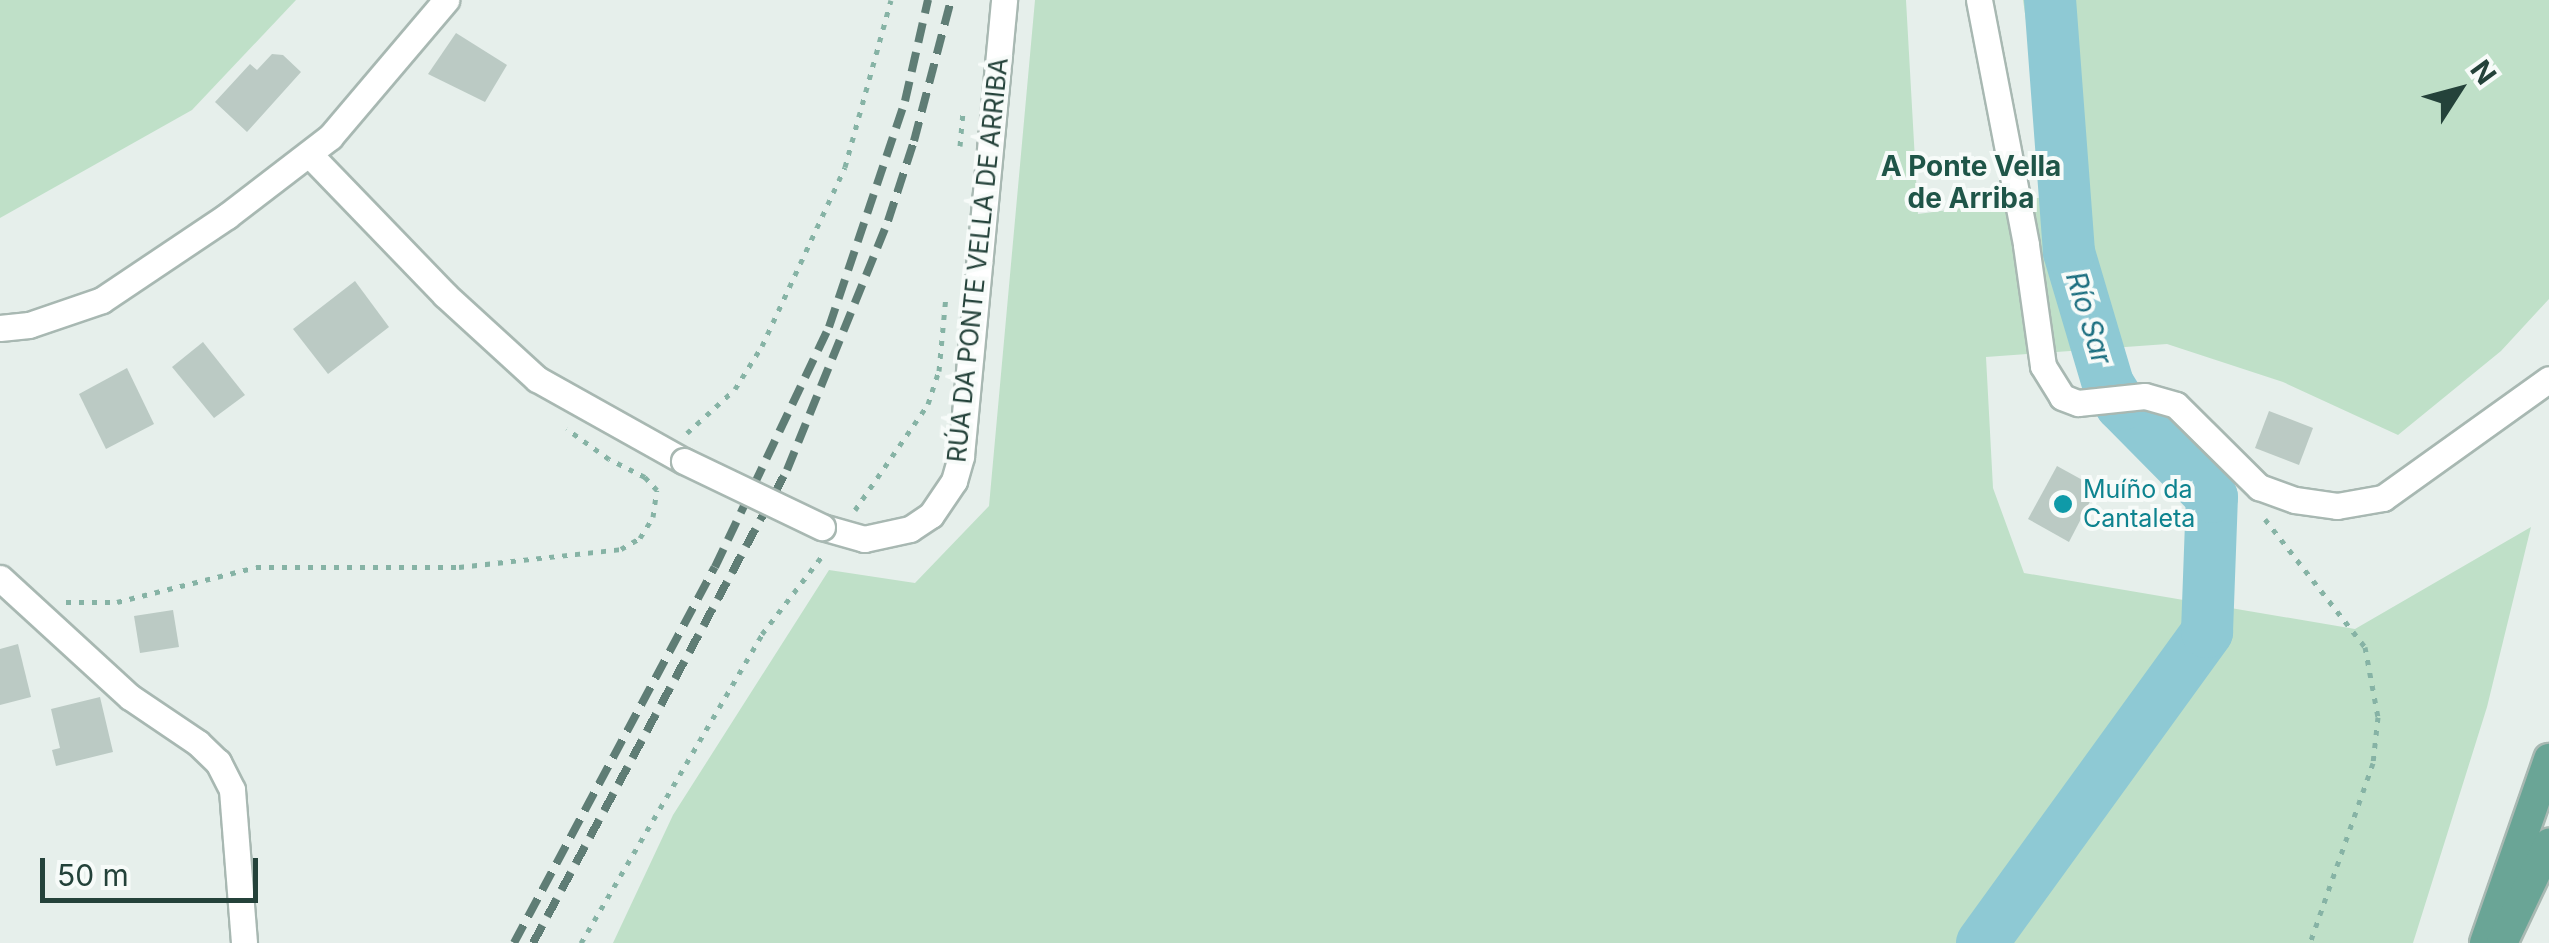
<!DOCTYPE html>
<meta charset="utf-8">
<style>
body{margin:0}
#map{position:relative;width:2549px;height:943px;overflow:hidden;background:#e6efeb;font-family:Inter,sans-serif}
div>[style]{position:absolute}
.green>*{inset:0;background:#bfe0c8}
.river>*{height:52px;margin:-26px;padding:0 26px;transform-origin:26px;border-radius:26px;background:#8ec9d4}
.building>*{inset:0;background:#bbcac4}
.path>*{height:5px;margin-top:-2.5px;transform-origin:0;background:repeating-linear-gradient(90deg,#86b3a5 0 5px,transparent 0 13px)}
.roads{filter:drop-shadow(2px 0 #a8b8b2) drop-shadow(-2px 0 #a8b8b2) drop-shadow(0 2px #a8b8b2) drop-shadow(0 -2px #a8b8b2)}
.street>*{height:25px;margin:-12.5px;padding:0 12.5px;transform-origin:12.5px;border-radius:12.5px;background:#fff}
.primary>*{height:30px;margin:-15px;padding:0 15px;transform-origin:15px;border-radius:15px;background:#6aa596}
.rail>*{height:8px;margin-top:-4px;transform-origin:0;background:repeating-linear-gradient(90deg,#5f7d75 0 20px,transparent 0 30px)}
.bridges{filter:drop-shadow(2px 0 #a8b8b2) drop-shadow(-2px 0 #a8b8b2) drop-shadow(0 2px #a8b8b2) drop-shadow(0 -2px #a8b8b2)}
.street-bridge>*{height:25px;margin:-12.5px;padding:0 12.5px;transform-origin:12.5px;border-radius:12.5px;background:#fff}
.dots>*{width:28px;height:28px;translate:-50% -50%;box-sizing:border-box;border:5px solid #f7fbf9;border-radius:50%}
span{translate:-50% -50%;white-space:nowrap;text-align:center;line-height:1.15;-webkit-text-stroke:8px #f7fbf9;paint-order:stroke}
.street-label{font-size:25px;color:#24423a}
.culture-label{font-size:25px;color:#0d838f}
.left{translate:0 -50%;text-align:left}
.neighbourhood-label{font-size:28px;color:#1f5548;font-weight:700}
.water-label{font-size:28px;color:#1c6f80;font-style:italic}
.north{position:absolute;left:2409px;top:40px;width:100px;height:100px;-webkit-text-stroke:8px #f7fbf9;paint-order:stroke;rotate:54deg;font-size:28px;font-weight:700;line-height:40px;text-align:center;color:#24423a}
.north::after{content:'';display:block;margin:auto;width:35px;height:45px;background:#24423a;clip-path:polygon(50% 0,100% 100%,50% 72%,0 100%)}
.scale{position:absolute;left:40px;top:858px;width:218px;height:45px;box-sizing:border-box;border:5px solid #24423a;border-top:0;padding-left:12px;font-size:30px;line-height:35px;white-space:nowrap;color:#24423a;-webkit-text-stroke:8px #f7fbf9;paint-order:stroke}
</style>
<div id="map">
<div class="green">
<div style="clip-path:polygon(0 0,296px 0,192px 110px,0 218px)"></div>
<div style="clip-path:polygon(1035px 0,1906px 0,1918px 214px,2052px 196px,2023px 0,2549px 0,2549px 299px,2501px 351px,2398px 435px,2283px 382px,2167px 344px,1986px 357px,1993px 488px,2024px 573px,2355px 629px,2531px 527px,2487px 707px,2413px 943px,613px 943px,673px 815px,829px 570px,915px 583px,989px 506px)"></div>
</div>
<div class="river">
<div style="left:1982px;top:943px;width:384px;rotate:-54.1deg"></div>
<div style="left:2207px;top:632px;width:135px;rotate:-87.9deg"></div>
<div style="left:2212px;top:497px;width:129px;rotate:-134.7deg"></div>
<div style="left:2121px;top:405px;width:25px;rotate:-122deg"></div>
<div style="left:2108px;top:384px;width:138px;rotate:-106.5deg"></div>
<div style="left:2069px;top:252px;width:253px;rotate:-94.3deg"></div>
</div>
<div class="building">
<div style="clip-path:polygon(456px 33px,507px 65px,485px 102px,428px 74px)"></div>
<div style="clip-path:polygon(272px 54px,283px 55px,301px 72px,247px 132px,215px 102px,250px 64px,257px 70px)"></div>
<div style="clip-path:polygon(355px 281px,389px 327px,328px 374px,293px 329px)"></div>
<div style="clip-path:polygon(203px 342px,245px 395px,214px 418px,172px 367px)"></div>
<div style="clip-path:polygon(127px 368px,154px 424px,106px 449px,79px 394px)"></div>
<div style="clip-path:polygon(2269px 411px,2313px 428px,2299px 465px,2255px 448px)"></div>
<div style="clip-path:polygon(2057px 466px,2097px 488px,2069px 542px,2028px 519px)"></div>
<div style="clip-path:polygon(173px 610px,179px 647px,140px 653px,134px 616px)"></div>
<div style="clip-path:polygon(18px 644px,31px 697px,0 705px,0 649px)"></div>
<div style="clip-path:polygon(100px 697px,113px 752px,56px 766px,52px 750px,60px 748px,51px 709px)"></div>
</div>
<div class="path">
<div style="left:960px;top:146px;width:34px;rotate:-85deg"></div>
<div style="left:687px;top:433px;width:65px;rotate:-42.5deg"></div>
<div style="left:735px;top:389px;width:51px;rotate:-57.9deg"></div>
<div style="left:762px;top:346px;width:197px;rotate:-65.1deg"></div>
<div style="left:845px;top:167px;width:173px;rotate:-74.6deg"></div>
<div style="left:855px;top:510px;width:129px;rotate:-55.4deg"></div>
<div style="left:928px;top:404px;width:35px;rotate:-72deg"></div>
<div style="left:939px;top:371px;width:75px;rotate:-84.7deg"></div>
<div style="left:2265px;top:519px;width:162px;rotate:52deg"></div>
<div style="left:2365px;top:647px;width:71px;rotate:79.5deg"></div>
<div style="left:2378px;top:717px;width:46px;rotate:96.2deg"></div>
<div style="left:2373px;top:763px;width:191px;rotate:109.3deg"></div>
<div style="left:66px;top:602px;width:51px"></div>
<div style="left:117px;top:602px;width:143px;rotate:-14.1deg"></div>
<div style="left:256px;top:567px;width:203px"></div>
<div style="left:459px;top:567px;width:163px;rotate:-6.3deg"></div>
<div style="left:621px;top:549px;width:22px;rotate:-30deg"></div>
<div style="left:640px;top:538px;width:25px;rotate:-58deg"></div>
<div style="left:653px;top:517px;width:27px;rotate:-82deg"></div>
<div style="left:657px;top:490px;width:18px;rotate:-133deg"></div>
<div style="left:645px;top:477px;width:40px;rotate:-153.4deg"></div>
<div style="left:609px;top:459px;width:52px;rotate:-144.5deg"></div>
<div style="left:581px;top:943px;width:358px;rotate:-59.6deg"></div>
<div style="left:762px;top:634px;width:98px;rotate:-52.4deg"></div>
</div>
<div class="roads">
<div class="street">
<div style="left:1979px;top:0;width:249px;rotate:79.1deg"></div>
<div style="left:2026px;top:245px;width:122px;rotate:82deg"></div>
<div style="left:2043px;top:366px;width:36px;rotate:58deg"></div>
<div style="left:2062px;top:397px;width:17px;rotate:21deg"></div>
<div style="left:2078px;top:403px;width:67px;rotate:-6deg"></div>
<div style="left:2145px;top:396px;width:32px;rotate:16deg"></div>
<div style="left:2176px;top:405px;width:117px;rotate:44.7deg"></div>
<div style="left:2259px;top:487px;width:38px;rotate:20deg"></div>
<div style="left:2295px;top:500px;width:42px;rotate:8.1deg"></div>
<div style="left:2337px;top:506px;width:47px;rotate:-9.9deg"></div>
<div style="left:2383px;top:498px;width:204px;rotate:-35.6deg"></div>
<div style="left:310px;top:155px;width:194px;rotate:46deg"></div>
<div style="left:445px;top:295px;width:125px;rotate:42.4deg"></div>
<div style="left:537px;top:379px;width:168px;rotate:29.2deg"></div>
<div style="left:0;top:328px;width:29px;rotate:-6deg"></div>
<div style="left:29px;top:325px;width:77px;rotate:-18.9deg"></div>
<div style="left:102px;top:300px;width:151px;rotate:-33.9deg"></div>
<div style="left:227px;top:216px;width:130px;rotate:-37.5deg"></div>
<div style="left:330px;top:137px;width:180px;rotate:-49.7deg"></div>
<div style="left:822px;top:527px;width:44px;rotate:15.9deg"></div>
<div style="left:864px;top:539px;width:47px;rotate:-12.3deg"></div>
<div style="left:910px;top:529px;width:25px;rotate:-34deg"></div>
<div style="left:931px;top:515px;width:41px;rotate:-55.9deg"></div>
<div style="left:954px;top:481px;width:26px;rotate:-74deg"></div>
<div style="left:961px;top:456px;width:458px;rotate:-84.6deg"></div>
<div style="left:0;top:578px;width:176px;rotate:42.5deg"></div>
<div style="left:130px;top:697px;width:82px;rotate:34.1deg"></div>
<div style="left:198px;top:743px;width:28px;rotate:44deg"></div>
<div style="left:218px;top:762px;width:31px;rotate:63deg"></div>
<div style="left:232px;top:790px;width:153px;rotate:85.5deg"></div>
</div>
<div class="primary">
<div style="left:2485px;top:943px;width:195px;rotate:-70.8deg"></div>
<div style="left:2502px;top:943px;width:110px;rotate:-64.6deg"></div>
</div>
</div>
<div class="rail">
<div style="left:514px;top:943px;width:426px;rotate:-61.9deg"></div>
<div style="left:715px;top:567px;width:266px;rotate:-64.6deg"></div>
<div style="left:829px;top:327px;width:238px;rotate:-71.4deg"></div>
<div style="left:905px;top:101px;width:104px;rotate:-77.2deg"></div>
<div style="left:533px;top:943px;width:537px;rotate:-61.76deg"></div>
<div style="left:787px;top:470px;width:269px;rotate:-67.9deg"></div>
<div style="left:888px;top:221px;width:84px;rotate:-72deg"></div>
<div style="left:914px;top:141px;width:146px;rotate:-75.3deg"></div>
</div>
<div class="bridges">
<div class="street-bridge">
<div style="left:684px;top:461px;width:153px;rotate:25.6deg"></div>
</div>
</div>
<div class="dots">
<div style="left:2063px;top:504px;background:#0f9aa8"></div>
</div>
<div class="street-label">
<span style="left:978px;top:260px;rotate:-84deg">RÚA DA PONTE VELLA DE ARRIBA</span>
</div>
<div class="culture-label">
<span class="left" style="left:2083px;top:504px">Muíño da<br>Cantaleta</span>
</div>
<div class="neighbourhood-label">
<span style="left:1971px;top:182px">A Ponte Vella<br>de Arriba</span>
</div>
<div class="water-label">
<span style="left:2089px;top:318px;rotate:73deg">Río Sar</span>
</div>
<div class="north">N</div>
<div class="scale">50 m</div>
</div>
